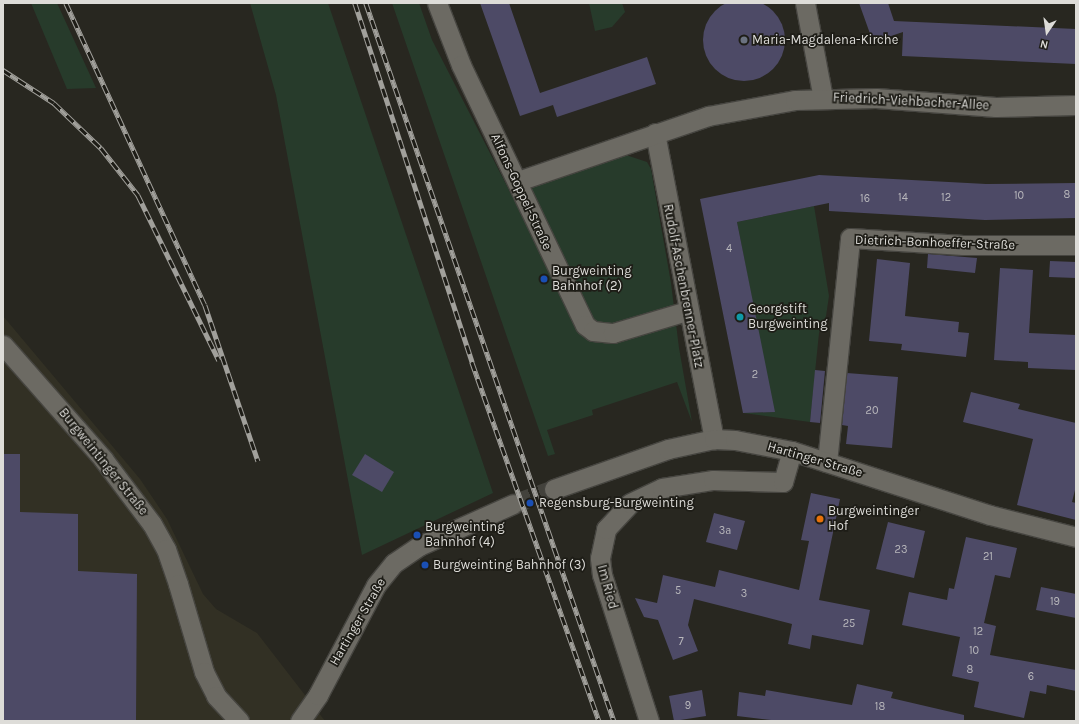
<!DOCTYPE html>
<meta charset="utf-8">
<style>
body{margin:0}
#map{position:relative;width:1079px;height:724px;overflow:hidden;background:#282720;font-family:Karla,sans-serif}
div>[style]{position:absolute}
.built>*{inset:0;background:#323024}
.green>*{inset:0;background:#273b2b}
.building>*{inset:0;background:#4d4a66}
.round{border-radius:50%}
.street-tunnel>*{height:19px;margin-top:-9.5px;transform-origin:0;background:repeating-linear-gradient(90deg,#43423c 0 19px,transparent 0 29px)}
.roads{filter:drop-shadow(1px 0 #464540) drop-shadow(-1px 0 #464540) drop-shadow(0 1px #464540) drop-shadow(0 -1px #464540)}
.street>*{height:19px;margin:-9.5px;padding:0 9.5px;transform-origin:9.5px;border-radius:9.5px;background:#6c6a63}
.rail>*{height:4.5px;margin-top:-2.25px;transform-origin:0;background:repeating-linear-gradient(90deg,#1e1d17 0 9px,#a1a09b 0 18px);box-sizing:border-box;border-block:1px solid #a1a09b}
.dots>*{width:11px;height:11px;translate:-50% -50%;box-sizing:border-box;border:2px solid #1e1d17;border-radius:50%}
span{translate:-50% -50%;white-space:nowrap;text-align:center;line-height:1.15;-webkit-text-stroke:3.5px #1e1d17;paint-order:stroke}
.number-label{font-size:11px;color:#b9b8bc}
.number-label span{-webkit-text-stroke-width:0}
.poi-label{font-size:13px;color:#dddcd8}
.left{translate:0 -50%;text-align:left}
.street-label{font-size:13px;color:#dddcd8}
.frame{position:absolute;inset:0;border:4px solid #dddcd8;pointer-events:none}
.north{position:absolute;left:1027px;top:12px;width:40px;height:40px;-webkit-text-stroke:3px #1e1d17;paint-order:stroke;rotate:193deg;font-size:11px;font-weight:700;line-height:16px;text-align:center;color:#dddcd8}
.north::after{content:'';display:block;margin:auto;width:14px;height:18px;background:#dddcd8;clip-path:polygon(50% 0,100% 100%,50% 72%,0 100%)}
</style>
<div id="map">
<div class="built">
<div style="clip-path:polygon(3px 316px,140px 479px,167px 519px,203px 594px,216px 609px,257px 633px,325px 721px,3px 721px)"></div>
</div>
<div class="green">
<div style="clip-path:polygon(31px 3px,57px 3px,96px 88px,67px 89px)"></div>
<div style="clip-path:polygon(250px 3px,328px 3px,493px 493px,362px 555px,276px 95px)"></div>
<div style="clip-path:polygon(392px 3px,419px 3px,432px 40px,511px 194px,626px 155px,647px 162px,651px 169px,671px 283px,679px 348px,692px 422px,677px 382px,592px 410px,593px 415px,547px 430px,555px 454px,548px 456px)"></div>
<div style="clip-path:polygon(589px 3px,622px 3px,625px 12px,612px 27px,595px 31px)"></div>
<div style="clip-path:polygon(814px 206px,829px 296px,826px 316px,819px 333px,810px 422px,743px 413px,774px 412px,737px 222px)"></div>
</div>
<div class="building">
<div class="round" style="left:703px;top:-1px;width:82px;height:82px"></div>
<div style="clip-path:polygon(480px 3px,509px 3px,540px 93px,647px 57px,656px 84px,557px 117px,553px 105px,520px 116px)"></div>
<div style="clip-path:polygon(859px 3px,888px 3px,894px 21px,1076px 29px,1076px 64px,902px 56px,903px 32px,873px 42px)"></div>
<div style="clip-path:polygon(819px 175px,986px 184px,1076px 183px,1076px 218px,985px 220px,829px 211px,829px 203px,737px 222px,775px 412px,743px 413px,700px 199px)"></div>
<div style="clip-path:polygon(928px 254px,977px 258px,975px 273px,927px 268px)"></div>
<div style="clip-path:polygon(877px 259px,910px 263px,905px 316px,959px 322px,958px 332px,969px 333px,966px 357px,901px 350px,902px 344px,869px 341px)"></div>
<div style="clip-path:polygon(1050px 261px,1076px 262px,1076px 278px,1049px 277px)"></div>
<div style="clip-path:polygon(1000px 268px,1033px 270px,1029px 333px,1076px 335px,1076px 370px,1028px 368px,1028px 362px,994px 360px)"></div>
<div style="clip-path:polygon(815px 370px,825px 371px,820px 423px,810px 422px)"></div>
<div style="clip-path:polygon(847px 373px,898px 377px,892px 448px,846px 444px,848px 426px,842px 425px)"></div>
<div style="clip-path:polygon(971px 392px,1020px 404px,1018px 409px,1076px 423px,1076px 486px,1072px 502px,1076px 503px,1076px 520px,1017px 505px,1033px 439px,963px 422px)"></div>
<div style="clip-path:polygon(3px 454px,20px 454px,20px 512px,78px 514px,78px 571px,137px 574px,136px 721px,3px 721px)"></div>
<div style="clip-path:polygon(365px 454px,394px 472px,382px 492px,352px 475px)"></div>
<div style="clip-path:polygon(811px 493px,840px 499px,819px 600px,870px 610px,863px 645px,812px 635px,810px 649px,788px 644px,792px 624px,694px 599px,688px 625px,698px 651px,673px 660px,658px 620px,644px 617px,635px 598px,657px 603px,663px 575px,715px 587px,719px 570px,799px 590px,809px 541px,801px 540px)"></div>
<div style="clip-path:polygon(714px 513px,745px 521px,737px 550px,706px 542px)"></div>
<div style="clip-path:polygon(888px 522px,925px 531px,914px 578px,876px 569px)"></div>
<div style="clip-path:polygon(966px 537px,1017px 548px,1010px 578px,995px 575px,984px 623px,996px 626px,990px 655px,1076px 670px,1076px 691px,1047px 685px,1046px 694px,1030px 691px,1024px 718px,974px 707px,979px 682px,952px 676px,960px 637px,902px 625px,909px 592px,947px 600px,949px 588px,954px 589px)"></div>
<div style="clip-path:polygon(1041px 587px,1076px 594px,1076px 618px,1036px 610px)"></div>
<div style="clip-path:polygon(857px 684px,893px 692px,891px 698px,964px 715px,964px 721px,780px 721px,737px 716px,739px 692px,765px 696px,766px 690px,852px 705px)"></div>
<div style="clip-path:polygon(702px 690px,706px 716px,674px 721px,669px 696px)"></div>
</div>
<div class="street-tunnel">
<div style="left:513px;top:504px;width:44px;rotate:-20.1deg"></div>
</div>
<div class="roads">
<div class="street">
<div style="left:437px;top:3px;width:66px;rotate:68.8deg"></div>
<div style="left:461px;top:65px;width:288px;rotate:64.5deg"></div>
<div style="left:585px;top:325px;width:10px;rotate:37deg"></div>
<div style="left:593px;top:331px;width:20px;rotate:6deg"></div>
<div style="left:613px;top:333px;width:77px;rotate:-16.6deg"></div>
<div style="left:805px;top:3px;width:97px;rotate:79.3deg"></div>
<div style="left:655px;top:133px;width:312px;rotate:79.1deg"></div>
<div style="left:518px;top:181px;width:201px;rotate:-18.9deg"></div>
<div style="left:708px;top:116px;width:88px;rotate:-10.4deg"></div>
<div style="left:795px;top:100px;width:81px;rotate:-1.4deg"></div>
<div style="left:876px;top:98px;width:120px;rotate:4.3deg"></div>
<div style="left:996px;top:107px;width:80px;rotate:-1.4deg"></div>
<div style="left:3px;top:345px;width:152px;rotate:48.7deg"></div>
<div style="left:103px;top:459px;width:81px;rotate:53deg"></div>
<div style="left:152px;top:524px;width:29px;rotate:61deg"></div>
<div style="left:166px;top:549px;width:37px;rotate:71deg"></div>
<div style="left:178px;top:584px;width:92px;rotate:73.5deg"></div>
<div style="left:204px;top:672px;width:27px;rotate:63deg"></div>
<div style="left:216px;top:696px;width:34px;rotate:47deg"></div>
<div style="left:827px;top:462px;width:225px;rotate:-84.1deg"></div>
<div style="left:850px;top:238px;width:113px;rotate:3.5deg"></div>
<div style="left:963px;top:245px;width:113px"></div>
<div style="left:554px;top:489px;width:121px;rotate:-19.3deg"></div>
<div style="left:668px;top:449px;width:47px;rotate:-12.3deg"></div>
<div style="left:714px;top:439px;width:21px;rotate:3deg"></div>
<div style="left:735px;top:440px;width:58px;rotate:10.9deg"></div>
<div style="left:792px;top:451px;width:208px;rotate:17.9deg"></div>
<div style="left:990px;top:515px;width:89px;rotate:14.3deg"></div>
<div style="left:300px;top:721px;width:32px;rotate:-55deg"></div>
<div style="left:318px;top:695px;width:124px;rotate:-62.2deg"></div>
<div style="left:376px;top:585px;width:28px;rotate:-51deg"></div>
<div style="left:394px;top:563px;width:30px;rotate:-34deg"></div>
<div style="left:419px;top:546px;width:103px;rotate:-24.1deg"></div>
<div style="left:649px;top:721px;width:153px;rotate:-107.8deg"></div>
<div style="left:602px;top:575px;width:17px;rotate:-97deg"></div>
<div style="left:600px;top:558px;width:30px;rotate:-78deg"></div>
<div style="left:606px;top:529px;width:35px;rotate:-47deg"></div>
<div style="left:630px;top:503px;width:35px;rotate:-25deg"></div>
<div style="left:662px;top:488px;width:52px;rotate:-8.9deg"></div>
<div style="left:713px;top:480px;width:70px;rotate:1.6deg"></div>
<div style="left:783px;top:482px;width:32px;rotate:-74deg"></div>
</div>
</div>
<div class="rail">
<div style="left:66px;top:3px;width:332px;rotate:65.3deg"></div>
<div style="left:205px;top:305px;width:165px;rotate:71.2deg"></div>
<div style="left:355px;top:3px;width:378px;rotate:71.9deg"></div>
<div style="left:472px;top:362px;width:381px;rotate:70.5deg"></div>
<div style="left:366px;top:3px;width:760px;rotate:70.94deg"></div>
<div style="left:3px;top:70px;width:61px;rotate:32.9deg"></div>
<div style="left:54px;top:103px;width:65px;rotate:43.8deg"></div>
<div style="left:101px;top:148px;width:60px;rotate:51.8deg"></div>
<div style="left:138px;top:195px;width:184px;rotate:63.9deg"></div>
</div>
<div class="dots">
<div style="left:744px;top:40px;background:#6b7280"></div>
<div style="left:544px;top:279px;background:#1a4fb4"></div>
<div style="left:740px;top:317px;background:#0f9aa8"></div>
<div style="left:530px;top:503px;background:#1a4fb4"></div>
<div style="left:820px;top:519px;background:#e8710a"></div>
<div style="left:417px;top:535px;background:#1a4fb4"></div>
<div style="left:425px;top:565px;background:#1a4fb4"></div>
</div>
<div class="number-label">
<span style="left:1067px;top:195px">8</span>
<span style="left:1019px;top:196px">10</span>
<span style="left:903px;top:198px">14</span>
<span style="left:946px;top:198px">12</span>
<span style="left:865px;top:199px">16</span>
<span style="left:729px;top:249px">4</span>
<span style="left:755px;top:375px">2</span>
<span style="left:872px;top:411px">20</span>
<span style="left:725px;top:531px">3a</span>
<span style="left:901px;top:550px">23</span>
<span style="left:988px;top:557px">21</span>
<span style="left:678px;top:591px">5</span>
<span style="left:744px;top:594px">3</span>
<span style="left:1055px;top:602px">19</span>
<span style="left:849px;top:624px">25</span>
<span style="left:978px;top:632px">12</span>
<span style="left:681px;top:642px">7</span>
<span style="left:974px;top:651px">10</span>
<span style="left:970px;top:670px">8</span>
<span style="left:1031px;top:677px">6</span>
<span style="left:688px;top:706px">9</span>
<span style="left:880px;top:707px">18</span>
</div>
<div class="poi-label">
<span class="left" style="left:752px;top:40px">Maria-Magdalena-Kirche</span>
<span class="left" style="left:552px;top:279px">Burgweinting<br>Bahnhof (2)</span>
<span class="left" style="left:748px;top:317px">Georgstift<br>Burgweinting</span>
<span class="left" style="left:539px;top:503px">Regensburg-Burgweinting</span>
<span class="left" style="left:828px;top:519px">Burgweintinger<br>Hof</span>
<span class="left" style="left:425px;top:535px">Burgweinting<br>Bahnhof (4)</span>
<span class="left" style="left:433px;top:565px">Burgweinting Bahnhof (3)</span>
</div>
<div class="street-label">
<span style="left:911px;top:102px;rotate:3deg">Friedrich-Viehbacher-Allee</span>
<span style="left:521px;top:192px;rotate:65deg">Alfons-Goppel-Straße</span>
<span style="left:935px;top:243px;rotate:2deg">Dietrich-Bonhoeffer-Straße</span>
<span style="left:683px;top:286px;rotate:79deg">Rudolf-Aschenbrenner-Platz</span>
<span style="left:815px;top:460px;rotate:16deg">Hartinger Straße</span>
<span style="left:103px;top:462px;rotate:51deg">Burgweintinger Straße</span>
<span style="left:607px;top:587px;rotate:75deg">Im Ried</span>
<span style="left:358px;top:622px;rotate:-60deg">Hartinger Straße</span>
</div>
<div class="frame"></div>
<div class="north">N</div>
</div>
